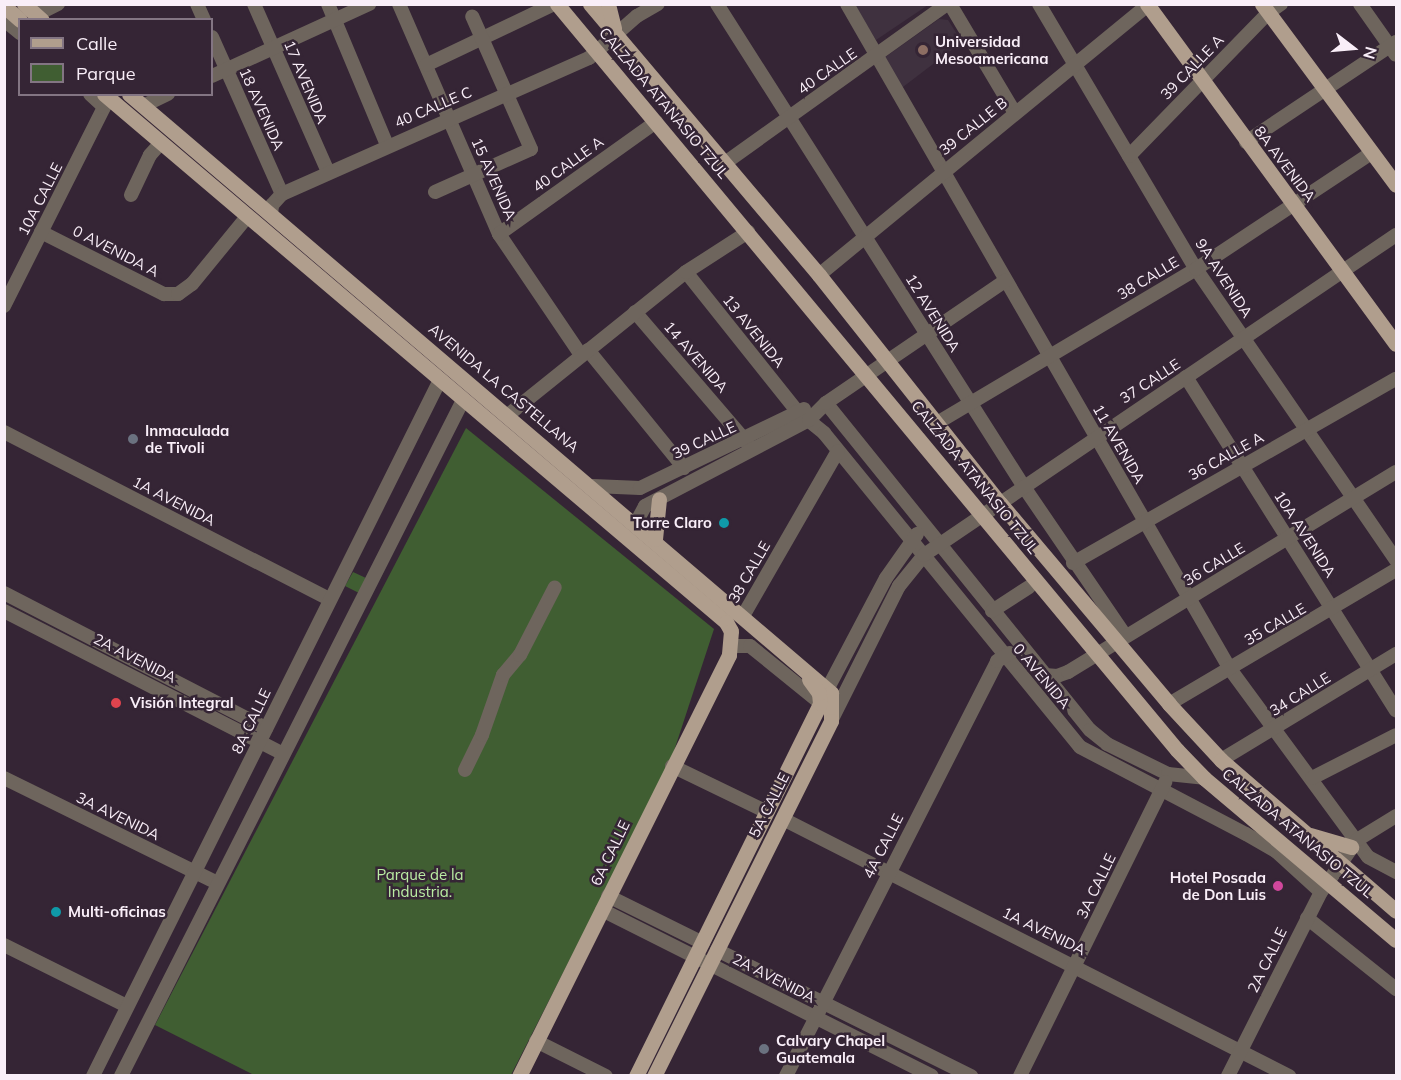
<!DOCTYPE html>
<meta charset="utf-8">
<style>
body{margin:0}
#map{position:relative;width:1401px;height:1080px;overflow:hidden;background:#352535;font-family:Mulish,sans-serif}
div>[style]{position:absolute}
.education>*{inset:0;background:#3f313f}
.green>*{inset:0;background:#405e32}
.minor>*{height:14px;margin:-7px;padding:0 7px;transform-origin:7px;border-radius:7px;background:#6e655d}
.major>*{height:15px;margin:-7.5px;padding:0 7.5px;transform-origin:7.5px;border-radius:7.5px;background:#b09e8d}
.dots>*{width:16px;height:16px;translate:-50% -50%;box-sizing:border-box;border:3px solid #352535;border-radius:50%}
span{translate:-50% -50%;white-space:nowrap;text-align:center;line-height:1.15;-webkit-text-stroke:5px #352535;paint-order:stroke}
.poi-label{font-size:15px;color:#f9eef8;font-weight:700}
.left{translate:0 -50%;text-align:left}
.right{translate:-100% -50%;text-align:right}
.street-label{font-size:15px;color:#f9eef8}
.park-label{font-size:15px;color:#baeda3}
.frame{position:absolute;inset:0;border:6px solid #f9eef8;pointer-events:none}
.legend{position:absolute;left:18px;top:18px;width:195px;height:78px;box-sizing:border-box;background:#352535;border:2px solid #837583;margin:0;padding:8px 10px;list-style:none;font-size:18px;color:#f9eef8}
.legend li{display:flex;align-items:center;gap:12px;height:30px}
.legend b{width:30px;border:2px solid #837583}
.north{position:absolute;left:1323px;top:18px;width:60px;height:60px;-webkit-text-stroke:4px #352535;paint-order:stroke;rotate:106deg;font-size:16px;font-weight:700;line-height:24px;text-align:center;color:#f9eef8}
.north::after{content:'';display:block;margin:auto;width:21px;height:27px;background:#f9eef8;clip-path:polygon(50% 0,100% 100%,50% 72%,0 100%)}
</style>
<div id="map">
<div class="education">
<div style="clip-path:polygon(854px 5px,928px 5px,876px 40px)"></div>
<div style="clip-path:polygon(939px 19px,948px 20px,962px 42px,899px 90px,884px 58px)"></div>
</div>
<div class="green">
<div style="clip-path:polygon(466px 428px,714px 629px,670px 763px,511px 1075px,254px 1075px,155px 1025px)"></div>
<div style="clip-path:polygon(353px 572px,366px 578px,359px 593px,345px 586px)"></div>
</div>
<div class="minor">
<div style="left:197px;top:4px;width:17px;rotate:66deg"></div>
<div style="left:254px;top:4px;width:184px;rotate:66.2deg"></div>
<div style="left:328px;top:4px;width:153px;rotate:67.3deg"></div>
<div style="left:399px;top:4px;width:251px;rotate:66.5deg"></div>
<div style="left:499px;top:234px;width:146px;rotate:55.9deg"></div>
<div style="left:717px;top:4px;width:572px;rotate:57.56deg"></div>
<div style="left:1024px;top:487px;width:179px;rotate:55.7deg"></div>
<div style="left:847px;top:4px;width:767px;rotate:60.06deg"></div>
<div style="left:1230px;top:669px;width:233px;rotate:53.7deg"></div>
<div style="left:1368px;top:857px;width:32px;rotate:28deg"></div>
<div style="left:950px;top:4px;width:127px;rotate:59.2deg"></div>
<div style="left:1039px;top:4px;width:308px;rotate:59.4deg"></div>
<div style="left:1196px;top:269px;width:353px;rotate:55.5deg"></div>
<div style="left:1360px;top:4px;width:62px;rotate:54.8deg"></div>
<div style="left:36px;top:15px;width:25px;rotate:-27deg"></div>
<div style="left:4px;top:20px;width:21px;rotate:39deg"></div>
<div style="left:212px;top:37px;width:172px;rotate:66deg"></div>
<div style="left:426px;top:65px;width:142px;rotate:-25.5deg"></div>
<div style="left:212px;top:76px;width:173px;rotate:-24.6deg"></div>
<div style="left:143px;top:106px;width:28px;rotate:-26deg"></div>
<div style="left:1246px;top:142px;width:180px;rotate:-33.7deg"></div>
<div style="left:1129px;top:156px;width:199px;rotate:-45.8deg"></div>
<div style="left:1268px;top:13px;width:16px;rotate:-35deg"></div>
<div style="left:725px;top:163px;width:273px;rotate:-35.6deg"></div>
<div style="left:435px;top:192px;width:105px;rotate:-24.1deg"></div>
<div style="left:531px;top:149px;width:145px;rotate:-113.9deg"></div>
<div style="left:131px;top:195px;width:44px;rotate:-64.6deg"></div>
<div style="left:150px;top:155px;width:15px;rotate:-48deg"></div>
<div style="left:271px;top:215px;width:10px;rotate:-84deg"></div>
<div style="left:272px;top:205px;width:15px;rotate:-48deg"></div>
<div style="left:282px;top:194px;width:336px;rotate:-23.9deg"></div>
<div style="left:589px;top:58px;width:64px;rotate:-41.2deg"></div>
<div style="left:637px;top:16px;width:24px;rotate:-30deg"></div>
<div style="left:41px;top:232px;width:138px;rotate:26.8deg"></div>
<div style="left:164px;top:294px;width:14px"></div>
<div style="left:178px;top:294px;width:17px;rotate:-36deg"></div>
<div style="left:192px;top:284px;width:85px;rotate:-50.7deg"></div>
<div style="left:499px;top:234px;width:193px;rotate:-35.5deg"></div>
<div style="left:686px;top:272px;width:178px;rotate:51.4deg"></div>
<div style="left:797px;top:411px;width:35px;rotate:39deg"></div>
<div style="left:824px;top:433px;width:405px;rotate:50.8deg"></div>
<div style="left:1080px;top:747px;width:187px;rotate:27.7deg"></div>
<div style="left:1246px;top:834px;width:36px;rotate:30deg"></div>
<div style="left:1277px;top:852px;width:59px;rotate:42.3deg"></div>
<div style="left:819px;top:275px;width:427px;rotate:-39.4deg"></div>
<div style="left:4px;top:306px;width:223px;rotate:-63.3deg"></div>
<div style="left:104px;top:107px;width:19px;rotate:-137deg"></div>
<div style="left:635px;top:312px;width:175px;rotate:49.4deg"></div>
<div style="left:588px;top:350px;width:152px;rotate:50.9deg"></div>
<div style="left:1186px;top:377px;width:394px;rotate:57.8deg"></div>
<div style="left:826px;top:403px;width:420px;rotate:51.1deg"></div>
<div style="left:1090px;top:730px;width:22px;rotate:39deg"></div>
<div style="left:1107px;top:744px;width:68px;rotate:26.2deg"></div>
<div style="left:1168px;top:774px;width:36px;rotate:6deg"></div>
<div style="left:508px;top:415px;width:228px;rotate:-38.8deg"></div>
<div style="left:686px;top:272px;width:74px;rotate:-32.8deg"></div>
<div style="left:937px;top:423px;width:301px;rotate:-30.7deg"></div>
<div style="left:1196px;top:269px;width:210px;rotate:-33.5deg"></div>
<div style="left:4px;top:432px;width:365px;rotate:27.2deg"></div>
<div style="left:593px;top:486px;width:47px;rotate:2.4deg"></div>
<div style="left:640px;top:488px;width:182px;rotate:-25.7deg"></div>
<div style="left:636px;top:523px;width:19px;rotate:-62deg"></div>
<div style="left:645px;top:506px;width:185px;rotate:-27.7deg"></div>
<div style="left:809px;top:420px;width:24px;rotate:-45deg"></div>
<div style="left:826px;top:403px;width:217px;rotate:-34.3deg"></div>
<div style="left:1073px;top:563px;width:372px;rotate:-29.7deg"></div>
<div style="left:4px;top:593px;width:295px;rotate:27.3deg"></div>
<div style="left:4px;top:611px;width:312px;rotate:27.1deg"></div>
<div style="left:992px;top:611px;width:44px;rotate:-33deg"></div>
<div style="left:743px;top:616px;width:190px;rotate:-60.1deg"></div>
<div style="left:731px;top:646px;width:19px"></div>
<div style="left:750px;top:646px;width:87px;rotate:39deg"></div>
<div style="left:1045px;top:675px;width:12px;rotate:5deg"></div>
<div style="left:1057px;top:676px;width:12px;rotate:-20deg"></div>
<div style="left:1068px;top:672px;width:384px;rotate:-31.4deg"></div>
<div style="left:812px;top:695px;width:17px;rotate:-24deg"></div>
<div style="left:828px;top:688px;width:124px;rotate:-62.2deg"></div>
<div style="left:886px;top:578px;width:54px;rotate:-54.8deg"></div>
<div style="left:1169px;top:704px;width:264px;rotate:-30.6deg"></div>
<div style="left:831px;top:721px;width:151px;rotate:-63.3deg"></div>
<div style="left:899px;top:586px;width:40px;rotate:-51deg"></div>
<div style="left:924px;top:555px;width:570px;rotate:-34.14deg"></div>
<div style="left:1221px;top:760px;width:205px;rotate:-31.2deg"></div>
<div style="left:672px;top:766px;width:106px;rotate:25.8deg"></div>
<div style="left:465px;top:770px;width:39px;rotate:-64deg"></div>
<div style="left:482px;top:735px;width:64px;rotate:-70.7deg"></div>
<div style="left:503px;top:675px;width:26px;rotate:-50deg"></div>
<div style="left:520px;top:655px;width:76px;rotate:-62.8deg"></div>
<div style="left:4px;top:778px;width:237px;rotate:26.2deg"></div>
<div style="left:1312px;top:778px;width:94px;rotate:-27.1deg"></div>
<div style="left:783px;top:819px;width:568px;rotate:26.93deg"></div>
<div style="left:608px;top:896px;width:106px;rotate:26.3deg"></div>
<div style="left:602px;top:910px;width:369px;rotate:26.7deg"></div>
<div style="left:1307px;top:918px;width:114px;rotate:38.6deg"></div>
<div style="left:4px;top:945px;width:137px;rotate:26.4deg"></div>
<div style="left:717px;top:950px;width:284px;rotate:26.4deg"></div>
<div style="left:536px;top:1041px;width:78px;rotate:26.6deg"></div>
<div style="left:93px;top:1076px;width:775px;rotate:-63.5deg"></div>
<div style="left:121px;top:1076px;width:755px;rotate:-63.16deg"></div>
<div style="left:786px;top:1076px;width:466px;rotate:-63deg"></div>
<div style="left:997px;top:661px;width:15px;rotate:-32deg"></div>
<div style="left:1020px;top:1076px;width:328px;rotate:-63.7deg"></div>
<div style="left:1228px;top:1076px;width:206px;rotate:-63.2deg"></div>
<div style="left:1321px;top:892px;width:63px;rotate:-55.3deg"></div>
<div style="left:1357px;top:840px;width:46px;rotate:-31.6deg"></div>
</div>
<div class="major">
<div style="left:24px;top:4px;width:24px;rotate:42deg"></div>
<div style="left:557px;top:4px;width:970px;rotate:50.27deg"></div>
<div style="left:1177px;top:750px;width:39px;rotate:46deg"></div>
<div style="left:1204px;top:778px;width:251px;rotate:40.2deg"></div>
<div style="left:590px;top:4px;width:355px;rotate:49.8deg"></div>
<div style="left:819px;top:275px;width:291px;rotate:51.6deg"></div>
<div style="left:1000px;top:503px;width:263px;rotate:49.9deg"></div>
<div style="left:1169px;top:704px;width:76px;rotate:47.1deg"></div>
<div style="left:1221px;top:760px;width:231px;rotate:40.8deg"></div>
<div style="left:608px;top:4px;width:25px;rotate:76deg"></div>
<div style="left:1147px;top:4px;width:421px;rotate:53.8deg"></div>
<div style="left:1262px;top:4px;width:225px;rotate:53.5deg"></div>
<div style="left:4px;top:6px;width:21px;rotate:41deg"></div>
<div style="left:104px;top:94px;width:816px;rotate:40.33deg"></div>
<div style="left:726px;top:622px;width:10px;rotate:61deg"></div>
<div style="left:731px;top:631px;width:24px;rotate:95deg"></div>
<div style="left:729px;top:655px;width:470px;rotate:116.5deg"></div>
<div style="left:129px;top:94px;width:923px;rotate:40.47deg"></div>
<div style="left:831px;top:693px;width:28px;rotate:90deg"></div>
<div style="left:831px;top:721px;width:397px;rotate:116.5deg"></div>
<div style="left:655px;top:539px;width:40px;rotate:-84.3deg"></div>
<div style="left:1310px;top:835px;width:43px;rotate:16.3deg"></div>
<div style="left:636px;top:1076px;width:416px;rotate:-63.7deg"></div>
<div style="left:820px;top:703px;width:10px;rotate:-96deg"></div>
<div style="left:819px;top:693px;width:17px;rotate:-126deg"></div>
</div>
<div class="dots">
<div style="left:923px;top:50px;background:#8d6e63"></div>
<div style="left:133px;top:439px;background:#6b7280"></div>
<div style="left:724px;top:523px;background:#0f9aa8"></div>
<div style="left:116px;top:703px;background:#e0444e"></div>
<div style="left:1278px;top:886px;background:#d1479c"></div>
<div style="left:56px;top:912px;background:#0f9aa8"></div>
<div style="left:764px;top:1049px;background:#6b7280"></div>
</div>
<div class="poi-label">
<span class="left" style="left:935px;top:50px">Universidad<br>Mesoamericana</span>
<span class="left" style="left:145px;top:439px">Inmaculada<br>de Tivoli</span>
<span class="right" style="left:712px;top:523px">Torre Claro</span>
<span class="left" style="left:130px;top:703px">Visión Integral</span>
<span class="right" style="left:1266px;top:886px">Hotel Posada<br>de Don Luis</span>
<span class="left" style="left:68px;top:912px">Multi-oficinas</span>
<span class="left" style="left:776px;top:1049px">Calvary Chapel<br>Guatemala</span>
</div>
<div class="street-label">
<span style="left:1192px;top:67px;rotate:-46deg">39 CALLE A</span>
<span style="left:827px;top:71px;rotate:-35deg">40 CALLE</span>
<span style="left:306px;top:82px;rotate:67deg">17 AVENIDA</span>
<span style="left:664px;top:103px;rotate:50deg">CALZADA ATANASIO TZUL</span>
<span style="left:433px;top:107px;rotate:-23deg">40 CALLE C</span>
<span style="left:262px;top:109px;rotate:66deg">18 AVENIDA</span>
<span style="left:973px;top:126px;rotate:-39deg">39 CALLE B</span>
<span style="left:568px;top:164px;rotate:-36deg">40 CALLE A</span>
<span style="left:1285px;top:164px;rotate:53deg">8A AVENIDA</span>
<span style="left:494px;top:179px;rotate:66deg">15 AVENIDA</span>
<span style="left:40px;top:199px;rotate:-63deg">10A CALLE</span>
<span style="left:116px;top:251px;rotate:27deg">0 AVENIDA A</span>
<span style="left:1148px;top:278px;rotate:-31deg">38 CALLE</span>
<span style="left:1224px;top:278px;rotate:57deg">9A AVENIDA</span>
<span style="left:933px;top:313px;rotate:58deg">12 AVENIDA</span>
<span style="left:754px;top:331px;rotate:51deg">13 AVENIDA</span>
<span style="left:696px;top:357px;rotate:49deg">14 AVENIDA</span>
<span style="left:1150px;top:381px;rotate:-33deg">37 CALLE</span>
<span style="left:504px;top:388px;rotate:40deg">AVENIDA LA CASTELLANA</span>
<span style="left:704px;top:440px;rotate:-25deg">39 CALLE</span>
<span style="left:1119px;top:444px;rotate:60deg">11 AVENIDA</span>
<span style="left:1226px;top:456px;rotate:-29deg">36 CALLE A</span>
<span style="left:975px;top:477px;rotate:51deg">CALZADA ATANASIO TZUL</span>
<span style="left:174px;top:501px;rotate:27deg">1A AVENIDA</span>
<span style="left:1305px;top:534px;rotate:57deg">10A AVENIDA</span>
<span style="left:1214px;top:564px;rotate:-31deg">36 CALLE</span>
<span style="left:749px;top:572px;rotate:-60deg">38 CALLE</span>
<span style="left:1275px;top:624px;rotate:-30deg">35 CALLE</span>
<span style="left:135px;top:658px;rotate:27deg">2A AVENIDA</span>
<span style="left:1042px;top:676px;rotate:50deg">0 AVENIDA</span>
<span style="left:1300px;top:694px;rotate:-32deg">34 CALLE</span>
<span style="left:251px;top:721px;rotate:-64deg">8A CALLE</span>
<span style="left:769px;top:805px;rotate:-63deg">5A CALLE</span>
<span style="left:118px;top:816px;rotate:26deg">3A AVENIDA</span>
<span style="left:1298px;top:833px;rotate:40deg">CALZADA ATANASIO TZUL</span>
<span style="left:883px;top:846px;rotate:-63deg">4A CALLE</span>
<span style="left:610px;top:853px;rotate:-64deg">6A CALLE</span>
<span style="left:1096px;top:886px;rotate:-64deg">3A CALLE</span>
<span style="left:1044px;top:931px;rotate:26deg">1A AVENIDA</span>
<span style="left:1267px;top:960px;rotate:-64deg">2A CALLE</span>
<span style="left:774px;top:978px;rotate:27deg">2A AVENIDA</span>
</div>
<div class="park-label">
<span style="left:420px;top:883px">Parque de la<br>Industria.</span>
</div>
<div class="frame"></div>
<ul class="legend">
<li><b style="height:8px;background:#b09e8d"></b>Calle</li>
<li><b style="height:16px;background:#405e32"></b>Parque</li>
</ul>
<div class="north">N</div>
</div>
